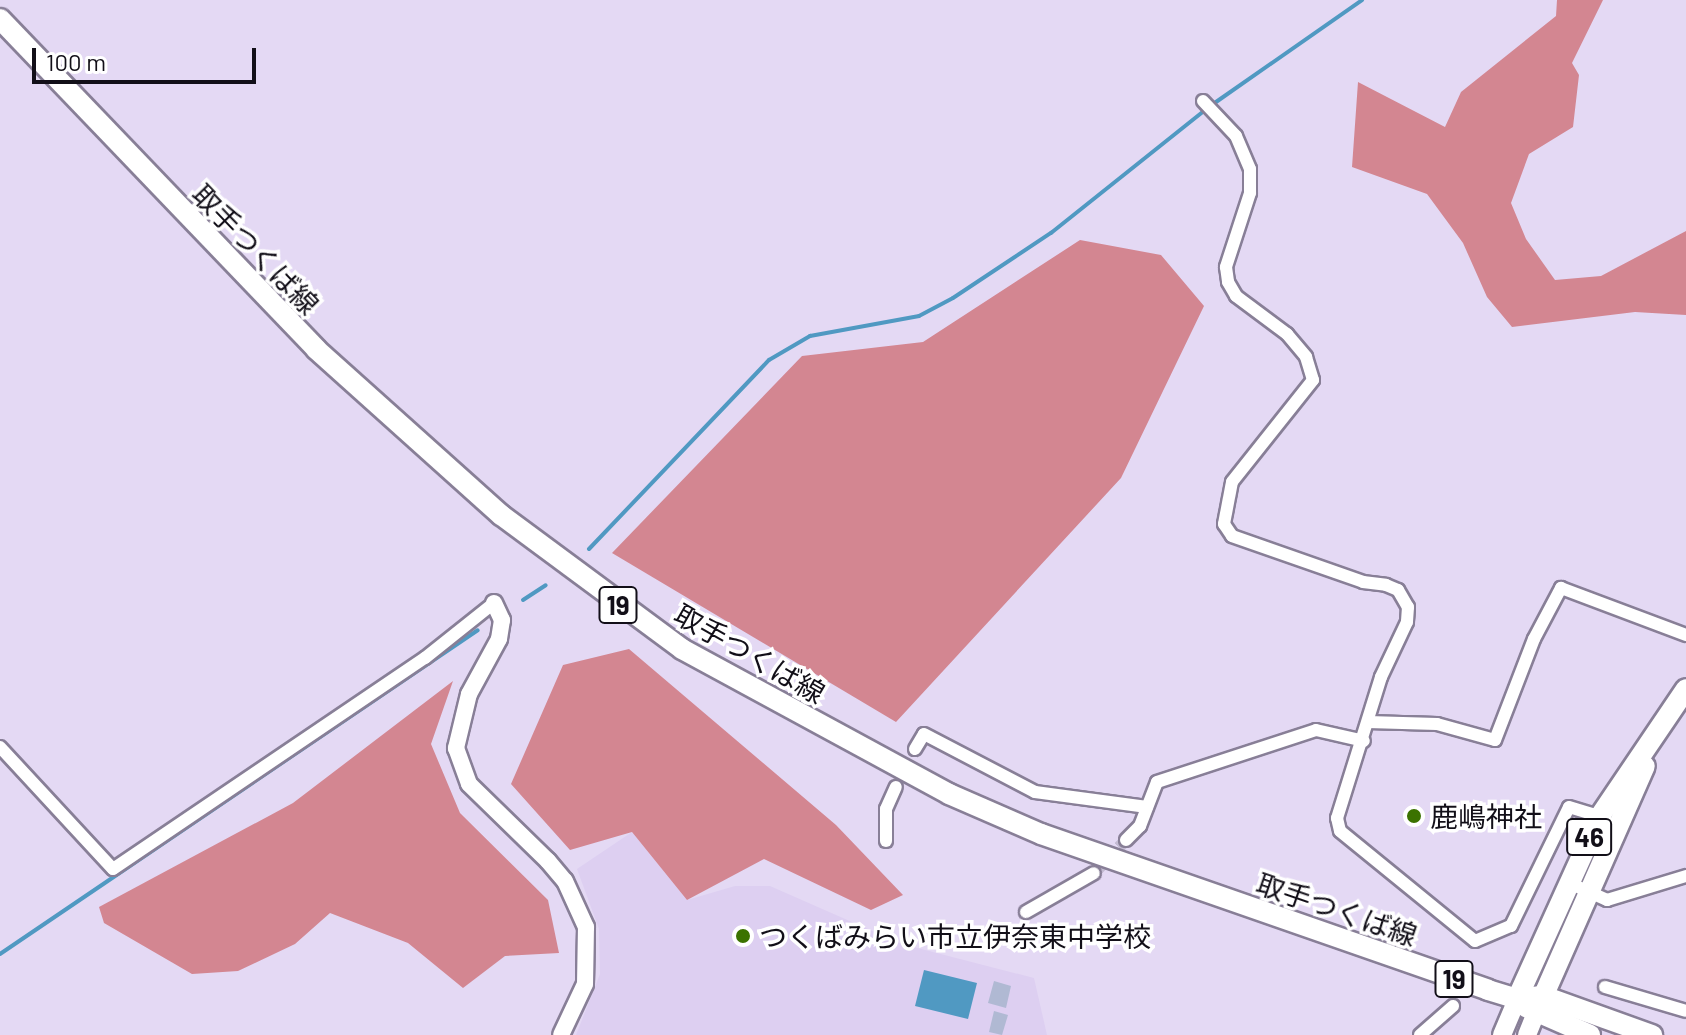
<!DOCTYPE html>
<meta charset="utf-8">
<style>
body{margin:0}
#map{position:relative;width:1686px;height:1035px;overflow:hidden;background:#e4d9f4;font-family:Barlow,"Noto Sans JP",sans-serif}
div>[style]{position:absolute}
.built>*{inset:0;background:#ddcff1}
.forest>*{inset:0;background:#d38691}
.water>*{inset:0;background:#5099c2}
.stream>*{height:4px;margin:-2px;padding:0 2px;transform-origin:2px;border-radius:2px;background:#5099c2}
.building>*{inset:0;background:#b0b9d3}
.minor-tunnel>*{height:12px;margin-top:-6px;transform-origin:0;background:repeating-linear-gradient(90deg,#c4bbd3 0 12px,transparent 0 18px)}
.roads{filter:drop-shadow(2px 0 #887f97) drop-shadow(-2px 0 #887f97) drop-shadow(0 2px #887f97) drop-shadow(0 -2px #887f97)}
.minor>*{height:12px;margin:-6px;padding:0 6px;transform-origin:6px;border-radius:6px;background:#fff}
.tertiary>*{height:16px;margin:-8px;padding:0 8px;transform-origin:8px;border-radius:8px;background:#fff}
.secondary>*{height:18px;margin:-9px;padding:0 9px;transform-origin:9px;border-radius:9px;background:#fff}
.primary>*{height:20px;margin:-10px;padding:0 10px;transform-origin:10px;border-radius:10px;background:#fff}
.dots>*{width:22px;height:22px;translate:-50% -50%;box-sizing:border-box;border:4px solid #fff;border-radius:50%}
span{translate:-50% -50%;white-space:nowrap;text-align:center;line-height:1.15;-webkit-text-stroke:7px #fff;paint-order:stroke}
.shield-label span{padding:2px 6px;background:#fff;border:2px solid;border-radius:6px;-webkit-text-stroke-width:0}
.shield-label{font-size:26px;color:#120f18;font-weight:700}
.street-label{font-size:28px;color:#120f18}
.poi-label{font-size:28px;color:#120f18}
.left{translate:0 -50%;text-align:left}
.scale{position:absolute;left:32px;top:48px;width:224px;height:36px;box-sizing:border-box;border:4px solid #120f18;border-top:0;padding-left:10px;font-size:24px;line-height:28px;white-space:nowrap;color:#120f18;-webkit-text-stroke:6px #fff;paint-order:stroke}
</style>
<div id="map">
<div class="built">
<div style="clip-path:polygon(632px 832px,687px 900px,735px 886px,770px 886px,902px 944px,1034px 978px,1047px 1035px,576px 1035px,600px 974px,599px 929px,577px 869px)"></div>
</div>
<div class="forest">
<div style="clip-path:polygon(1557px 0,1603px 0,1572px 63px,1579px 75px,1573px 127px,1529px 154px,1511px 203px,1526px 239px,1555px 280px,1601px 276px,1686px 231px,1686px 315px,1635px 312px,1512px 327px,1487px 297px,1463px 243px,1427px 194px,1352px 167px,1358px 82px,1445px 127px,1461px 92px,1556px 16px)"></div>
<div style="clip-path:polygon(1080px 240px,1161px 255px,1204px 306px,1121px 478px,896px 722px,612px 553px,802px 356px,923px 342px)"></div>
<div style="clip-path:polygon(629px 649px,836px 825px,903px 895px,871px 910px,764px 859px,687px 900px,632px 832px,570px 850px,511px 784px,563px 665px)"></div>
<div style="clip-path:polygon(453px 681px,431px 744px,460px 813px,548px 900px,559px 953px,505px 956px,463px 988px,408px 943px,330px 913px,295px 944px,238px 971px,192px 974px,104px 923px,99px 907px,293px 803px)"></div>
</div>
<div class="water">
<div style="clip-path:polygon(924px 970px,977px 983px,968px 1019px,915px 1006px)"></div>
</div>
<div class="stream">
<div style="left:1216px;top:102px;width:178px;rotate:-34.9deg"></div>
<div style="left:589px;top:549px;width:261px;rotate:-46.4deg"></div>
<div style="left:769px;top:360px;width:48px;rotate:-30.3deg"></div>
<div style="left:810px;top:336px;width:111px;rotate:-10.4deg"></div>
<div style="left:919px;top:316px;width:38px;rotate:-28deg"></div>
<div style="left:953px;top:298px;width:118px;rotate:-33.6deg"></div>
<div style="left:1051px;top:233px;width:196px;rotate:-38.6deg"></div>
<div style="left:523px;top:600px;width:27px;rotate:-33deg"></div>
<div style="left:0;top:954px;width:577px;rotate:-34.13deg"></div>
</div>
<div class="building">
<div style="clip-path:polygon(994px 981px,1011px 986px,1006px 1008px,988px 1003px)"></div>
<div style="clip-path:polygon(994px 1011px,1008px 1015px,1002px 1035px,989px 1032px)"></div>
</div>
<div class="minor-tunnel">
<div style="left:896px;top:787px;width:42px;rotate:-63.4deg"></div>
<div style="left:1094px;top:873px;width:46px;rotate:-45.9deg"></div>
</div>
<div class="roads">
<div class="minor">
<div style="left:1203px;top:101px;width:48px;rotate:46.7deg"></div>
<div style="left:1236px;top:136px;width:36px;rotate:67deg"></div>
<div style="left:1250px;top:169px;width:24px;rotate:90deg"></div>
<div style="left:1250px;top:193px;width:78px;rotate:108deg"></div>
<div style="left:1226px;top:267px;width:15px;rotate:82deg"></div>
<div style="left:1228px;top:282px;width:16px;rotate:60deg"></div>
<div style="left:1236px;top:296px;width:64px;rotate:36.7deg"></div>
<div style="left:1287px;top:334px;width:30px;rotate:50deg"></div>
<div style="left:1306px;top:357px;width:24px;rotate:73deg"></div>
<div style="left:1313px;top:380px;width:130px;rotate:128.5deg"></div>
<div style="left:1232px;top:482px;width:43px;rotate:100.8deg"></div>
<div style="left:1224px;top:524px;width:14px;rotate:56deg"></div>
<div style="left:1232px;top:536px;width:139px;rotate:19.3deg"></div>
<div style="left:1363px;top:582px;width:23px;rotate:7deg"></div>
<div style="left:1386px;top:585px;width:13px;rotate:23deg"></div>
<div style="left:1398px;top:590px;width:20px;rotate:60deg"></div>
<div style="left:1408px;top:607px;width:15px;rotate:94deg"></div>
<div style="left:1407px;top:622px;width:61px;rotate:115.3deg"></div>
<div style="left:1381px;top:677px;width:148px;rotate:107.3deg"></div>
<div style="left:1337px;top:818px;width:13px;rotate:77deg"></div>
<div style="left:1340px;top:831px;width:174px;rotate:39.2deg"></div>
<div style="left:1475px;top:941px;width:39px;rotate:-23deg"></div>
<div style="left:1511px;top:926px;width:132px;rotate:-64deg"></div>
<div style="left:1569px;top:807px;width:38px;rotate:17deg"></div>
<div style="left:1368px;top:722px;width:69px;rotate:1.7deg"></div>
<div style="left:1437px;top:724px;width:60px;rotate:15.4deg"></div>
<div style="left:1495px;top:740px;width:108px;rotate:-68.9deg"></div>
<div style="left:1534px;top:639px;width:58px;rotate:-62.1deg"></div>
<div style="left:1561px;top:588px;width:134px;rotate:20.6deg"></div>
<div style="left:0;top:747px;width:166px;rotate:47.2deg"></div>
<div style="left:113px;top:869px;width:377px;rotate:-34.1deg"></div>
<div style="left:425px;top:658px;width:88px;rotate:-38.6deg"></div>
<div style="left:915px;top:749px;width:17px;rotate:-59deg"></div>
<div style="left:924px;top:734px;width:125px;rotate:27.6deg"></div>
<div style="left:1035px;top:792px;width:113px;rotate:7.6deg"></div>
<div style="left:1126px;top:840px;width:20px;rotate:-45deg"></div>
<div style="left:1140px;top:826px;width:47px;rotate:-68.9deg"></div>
<div style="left:1157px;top:782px;width:167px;rotate:-18.1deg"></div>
<div style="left:1316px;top:730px;width:49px;rotate:12.9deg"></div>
<div style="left:886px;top:841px;width:32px;rotate:-90deg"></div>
<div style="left:886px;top:809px;width:24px;rotate:-66deg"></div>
<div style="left:1567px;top:882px;width:44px;rotate:24.2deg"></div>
<div style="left:1607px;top:900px;width:83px;rotate:-16.9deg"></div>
<div style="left:1026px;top:912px;width:78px;rotate:-29.8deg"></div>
<div style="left:1605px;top:987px;width:84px;rotate:16.5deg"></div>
<div style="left:1420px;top:1035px;width:44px;rotate:-41.3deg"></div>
</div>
<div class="tertiary">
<div style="left:494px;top:603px;width:19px;rotate:65deg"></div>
<div style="left:502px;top:620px;width:19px;rotate:99deg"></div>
<div style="left:499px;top:639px;width:63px;rotate:118.6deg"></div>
<div style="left:469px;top:694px;width:56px;rotate:103.5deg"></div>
<div style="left:456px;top:748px;width:38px;rotate:70deg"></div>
<div style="left:469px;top:784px;width:110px;rotate:44.3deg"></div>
<div style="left:548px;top:861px;width:26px;rotate:50deg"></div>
<div style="left:565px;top:881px;width:51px;rotate:65.5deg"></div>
<div style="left:586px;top:927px;width:57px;rotate:91deg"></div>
<div style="left:585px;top:984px;width:56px;rotate:115.2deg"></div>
</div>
<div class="secondary">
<div style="left:1502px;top:1035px;width:39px;rotate:-67deg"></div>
<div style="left:1527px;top:1035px;width:22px;rotate:-68deg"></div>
</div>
<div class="primary">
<div style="left:0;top:19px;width:457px;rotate:46.2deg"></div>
<div style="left:316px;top:349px;width:249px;rotate:41.9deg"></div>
<div style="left:501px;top:515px;width:225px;rotate:36.5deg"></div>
<div style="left:682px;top:649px;width:304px;rotate:28.5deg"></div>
<div style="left:949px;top:794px;width:100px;rotate:23.5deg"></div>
<div style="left:1041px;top:834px;width:473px;rotate:19.2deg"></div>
<div style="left:1488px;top:990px;width:30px;rotate:17deg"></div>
<div style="left:1517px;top:999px;width:26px;rotate:-7deg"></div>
<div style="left:1543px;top:996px;width:116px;rotate:19.7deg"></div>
<div style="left:1517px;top:999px;width:201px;rotate:-65.6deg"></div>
<div style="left:1600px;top:816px;width:153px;rotate:-55.9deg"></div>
<div style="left:1526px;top:1007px;width:70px;rotate:23.6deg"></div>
<div style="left:1535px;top:1015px;width:272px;rotate:-66.2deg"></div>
</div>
</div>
<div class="dots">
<div style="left:1414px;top:816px;background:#3b7200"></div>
<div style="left:743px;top:936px;background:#3b7200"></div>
</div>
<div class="shield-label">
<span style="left:618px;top:605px">19</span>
<span style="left:1589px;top:837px">46</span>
<span style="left:1454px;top:979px">19</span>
</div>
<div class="street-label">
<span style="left:256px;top:249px;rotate:46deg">取手つくば線</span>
<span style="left:750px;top:653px;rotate:30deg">取手つくば線</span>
<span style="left:1337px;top:909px;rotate:19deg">取手つくば線</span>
</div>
<div class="poi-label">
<span class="left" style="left:1430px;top:816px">鹿嶋神社</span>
<span class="left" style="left:759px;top:936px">つくばみらい市立伊奈東中学校</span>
</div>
<div class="scale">100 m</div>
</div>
